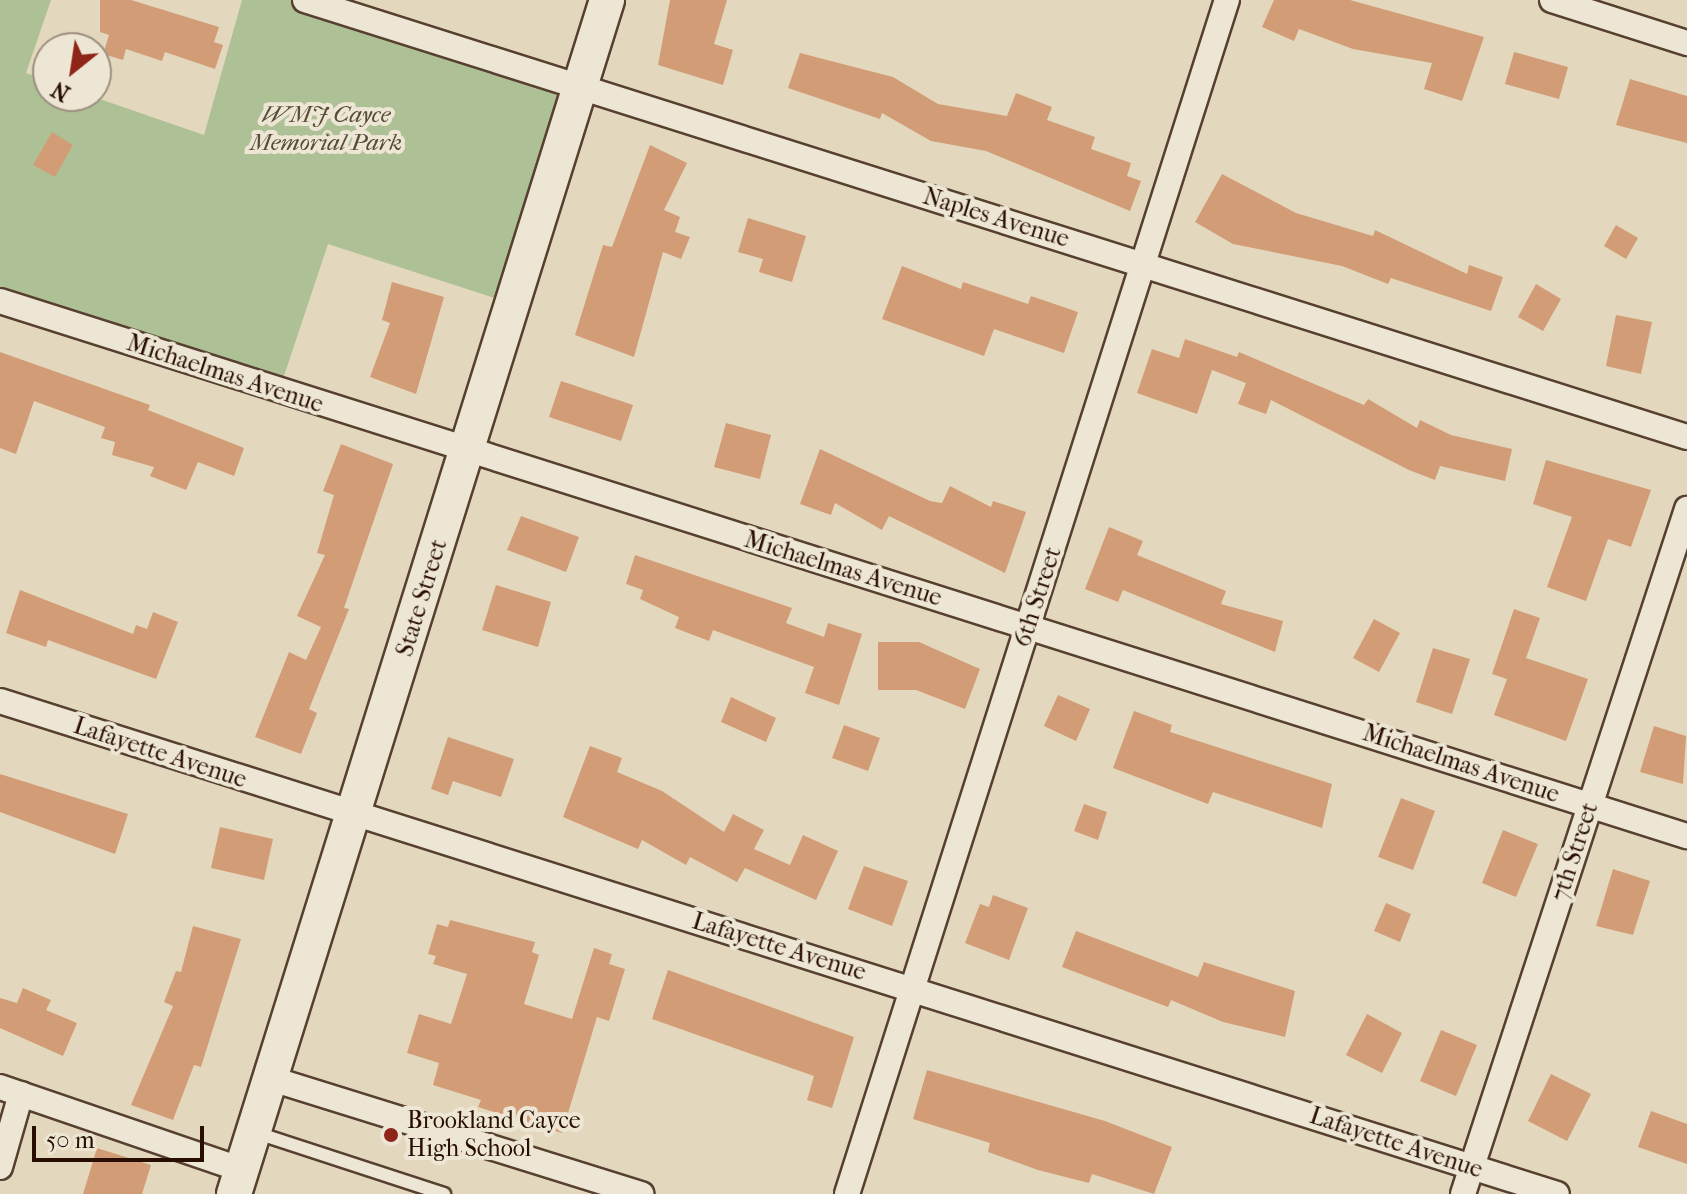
<!DOCTYPE html>
<style>
body{margin:0}
#map{position:relative;width:1687px;height:1194px;overflow:hidden;background:#e3d8bd;font-family:"IM FELL French Canon",serif}
div>[style]{position:absolute}
.green>*{inset:0;background:#aec095}
.building>*{inset:0;background:#d29d76}
.roads{filter:drop-shadow(2px 0 #574030) drop-shadow(-2px 0 #574030) drop-shadow(0 2px #574030) drop-shadow(0 -2px #574030)}
.lane>*{height:12px;margin:-6px;padding:0 6px;transform-origin:6px;border-radius:6px;background:#ede6d4}
.street>*{height:24px;margin:-12px;padding:0 12px;transform-origin:12px;border-radius:12px;background:#ede6d4}
.secondary>*{height:34px;margin:-17px;padding:0 17px;transform-origin:17px;border-radius:17px;background:#ede6d4}
.dots>*{width:22px;height:22px;translate:-50% -50%;box-sizing:border-box;border:4px solid #ede6d4;border-radius:50%}
span{translate:-50% -50%;white-space:nowrap;text-align:center;line-height:1.15;-webkit-text-stroke:8px #ede6d4;paint-order:stroke}
.park-label{font-size:24px;color:#574c35;font-style:italic}
.street-label{font-size:24px;color:#280d01}
.poi-label{font-size:24px;color:#280d01}
.left{translate:0 -50%;text-align:left}
.north{position:absolute;left:32px;top:32px;width:80px;height:80px;box-sizing:border-box;background:#ede6d4;border:2px solid #9e8f80;border-radius:50%;rotate:210deg;font-size:22px;font-weight:700;line-height:32px;text-align:center;color:#280d01}
.north::after{content:'';display:block;margin:auto;width:28px;height:36px;background:#8f2418;clip-path:polygon(50% 0,100% 100%,50% 72%,0 100%)}
.scale{position:absolute;left:32px;top:1126px;width:172px;height:36px;box-sizing:border-box;border:4px solid #280d01;border-top:0;padding-left:10px;font-size:24px;line-height:28px;white-space:nowrap;color:#280d01;-webkit-text-stroke:6px #ede6d4;paint-order:stroke}
</style>
<div id="map">
<div class="green">
<div style="clip-path:polygon(0 0,51px 0,26px 73px,48px 81px,48px 96px,91px 96px,204px 135px,242px 0,305px 0,581px 90px,513px 304px,328px 244px,279px 391px,0 301px)"></div>
</div>
<div class="building">
<div style="clip-path:polygon(100px 0,131px 0,219px 27px,214px 42px,223px 45px,215px 69px,165px 52px,162px 61px,126px 49px,123px 60px,103px 54px,109px 35px,100px 32px)"></div>
<div style="clip-path:polygon(670px 0,727px 0,714px 44px,733px 50px,723px 85px,658px 65px)"></div>
<div style="clip-path:polygon(1274px 0,1350px 0,1484px 37px,1462px 101px,1424px 89px,1432px 63px,1353px 49px,1299px 29px,1294px 41px,1262px 27px)"></div>
<div style="clip-path:polygon(1514px 52px,1568px 67px,1559px 99px,1505px 84px)"></div>
<div style="clip-path:polygon(800px 53px,893px 77px,938px 104px,1007px 116px,1016px 93px,1052px 107px,1047px 120px,1095px 137px,1091px 149px,1131px 163px,1127px 176px,1141px 181px,1130px 211px,986px 151px,931px 141px,882px 113px,880px 119px,788px 88px)"></div>
<div style="clip-path:polygon(1630px 79px,1687px 96px,1687px 143px,1616px 125px)"></div>
<div style="clip-path:polygon(52px 132px,73px 145px,55px 177px,33px 165px)"></div>
<div style="clip-path:polygon(650px 145px,687px 163px,664px 210px,680px 217px,675px 232px,690px 237px,681px 259px,663px 252px,634px 357px,575px 335px,603px 245px,612px 247px)"></div>
<div style="clip-path:polygon(1222px 174px,1296px 213px,1373px 236px,1375px 230px,1467px 274px,1469px 265px,1503px 277px,1491px 311px,1391px 278px,1388px 284px,1342px 266px,1233px 244px,1195px 222px)"></div>
<div style="clip-path:polygon(748px 218px,806px 236px,792px 282px,759px 272px,763px 259px,738px 252px)"></div>
<div style="clip-path:polygon(1616px 225px,1638px 238px,1626px 259px,1604px 246px)"></div>
<div style="clip-path:polygon(902px 266px,961px 289px,963px 282px,1028px 304px,1031px 296px,1078px 312px,1064px 353px,994px 329px,984px 356px,882px 319px)"></div>
<div style="clip-path:polygon(392px 282px,444px 297px,416px 394px,370px 377px,390px 323px,382px 320px)"></div>
<div style="clip-path:polygon(1536px 284px,1561px 299px,1543px 331px,1518px 317px)"></div>
<div style="clip-path:polygon(1616px 315px,1652px 322px,1641px 374px,1606px 366px)"></div>
<div style="clip-path:polygon(1185px 339px,1237px 357px,1239px 352px,1364px 405px,1368px 399px,1417px 428px,1420px 420px,1451px 435px,1512px 449px,1505px 481px,1440px 466px,1435px 480px,1409px 470px,1271px 400px,1266px 414px,1238px 404px,1246px 383px,1212px 370px,1197px 414px,1137px 393px,1152px 349px,1179px 358px)"></div>
<div style="clip-path:polygon(0 352px,150px 405px,148px 410px,244px 448px,234px 476px,198px 462px,186px 490px,150px 476px,154px 467px,112px 455px,115px 442px,101px 438px,105px 427px,34px 401px,16px 454px,0 448px)"></div>
<div style="clip-path:polygon(561px 381px,633px 405px,621px 441px,549px 417px)"></div>
<div style="clip-path:polygon(726px 423px,771px 435px,760px 479px,714px 467px)"></div>
<div style="clip-path:polygon(341px 444px,393px 464px,344px 608px,349px 609px,309px 709px,317px 713px,301px 754px,255px 737px,289px 652px,306px 660px,321px 627px,297px 616px,325px 555px,317px 553px,334px 495px,323px 491px)"></div>
<div style="clip-path:polygon(820px 449px,930px 501px,942px 503px,950px 486px,991px 507px,993px 501px,1026px 512px,1005px 573px,889px 516px,882px 530px,835px 503px,831px 515px,800px 504px)"></div>
<div style="clip-path:polygon(1546px 460px,1651px 490px,1631px 547px,1608px 539px,1586px 601px,1547px 587px,1572px 517px,1533px 504px)"></div>
<div style="clip-path:polygon(521px 516px,579px 537px,566px 572px,507px 550px)"></div>
<div style="clip-path:polygon(1109px 527px,1143px 541px,1137px 555px,1226px 591px,1221px 604px,1283px 621px,1275px 652px,1123px 590px,1118px 602px,1085px 589px)"></div>
<div style="clip-path:polygon(635px 555px,792px 608px,786px 623px,824px 637px,828px 623px,862px 634px,839px 705px,805px 693px,814px 667px,713px 630px,709px 641px,675px 628px,679px 617px,640px 599px,643px 590px,626px 584px)"></div>
<div style="clip-path:polygon(496px 585px,551px 602px,538px 647px,482px 630px)"></div>
<div style="clip-path:polygon(20px 590px,133px 634px,136px 625px,147px 629px,153px 612px,178px 622px,156px 679px,48px 640px,46px 647px,6px 633px)"></div>
<div style="clip-path:polygon(1514px 609px,1540px 618px,1526px 658px,1588px 679px,1566px 741px,1494px 715px,1507px 679px,1492px 674px)"></div>
<div style="clip-path:polygon(1374px 619px,1400px 633px,1379px 672px,1353px 658px)"></div>
<div style="clip-path:polygon(878px 642px,919px 642px,980px 669px,965px 709px,916px 690px,878px 690px)"></div>
<div style="clip-path:polygon(1433px 648px,1470px 659px,1452px 714px,1416px 702px)"></div>
<div style="clip-path:polygon(1058px 695px,1090px 709px,1076px 741px,1044px 726px)"></div>
<div style="clip-path:polygon(731px 697px,776px 718px,766px 742px,721px 722px)"></div>
<div style="clip-path:polygon(1134px 711px,1172px 725px,1170px 732px,1332px 784px,1322px 828px,1213px 792px,1208px 804px,1113px 768px)"></div>
<div style="clip-path:polygon(844px 725px,880px 738px,868px 771px,832px 758px)"></div>
<div style="clip-path:polygon(1654px 726px,1686px 736px,1683px 784px,1640px 772px)"></div>
<div style="clip-path:polygon(448px 737px,514px 759px,501px 797px,453px 781px,448px 795px,431px 789px)"></div>
<div style="clip-path:polygon(590px 746px,622px 758px,617px 772px,662px 791px,724px 832px,733px 814px,764px 830px,754px 849px,790px 865px,803px 835px,838px 851px,816px 900px,745px 868px,737px 882px,690px 857px,686px 865px,642px 840px,638px 849px,563px 817px)"></div>
<div style="clip-path:polygon(0 774px,128px 814px,115px 854px,0 812px)"></div>
<div style="clip-path:polygon(1401px 798px,1435px 811px,1413px 870px,1378px 857px)"></div>
<div style="clip-path:polygon(1084px 804px,1107px 812px,1098px 840px,1074px 831px)"></div>
<div style="clip-path:polygon(220px 827px,273px 839px,264px 880px,211px 868px)"></div>
<div style="clip-path:polygon(1503px 830px,1538px 844px,1516px 897px,1482px 883px)"></div>
<div style="clip-path:polygon(864px 866px,908px 881px,892px 926px,848px 909px)"></div>
<div style="clip-path:polygon(1613px 869px,1650px 881px,1633px 935px,1596px 926px)"></div>
<div style="clip-path:polygon(993px 895px,1028px 908px,1009px 960px,965px 943px,980px 904px,989px 907px)"></div>
<div style="clip-path:polygon(1386px 903px,1411px 914px,1400px 942px,1374px 931px)"></div>
<div style="clip-path:polygon(450px 920px,535px 942px,532px 952px,539px 955px,524px 1004px,572px 1019px,594px 948px,612px 954px,609px 964px,625px 969px,609px 1021px,597px 1017px,562px 1133px,478px 1107px,481px 1100px,433px 1085px,439px 1063px,407px 1053px,419px 1014px,451px 1024px,467px 974px,433px 964px,436px 956px,428px 954px,437px 924px,448px 927px)"></div>
<div style="clip-path:polygon(193px 926px,241px 939px,201px 1067px,194px 1065px,173px 1120px,131px 1105px,173px 1006px,164px 1002px,176px 971px,181px 972px)"></div>
<div style="clip-path:polygon(1076px 931px,1198px 977px,1204px 962px,1295px 991px,1285px 1037px,1223px 1022px,1171px 1000px,1168px 1007px,1062px 967px)"></div>
<div style="clip-path:polygon(668px 970px,854px 1037px,832px 1108px,807px 1100px,814px 1076px,652px 1019px)"></div>
<div style="clip-path:polygon(23px 988px,51px 1000px,46px 1010px,77px 1023px,63px 1056px,0 1028px,0 998px,17px 1003px)"></div>
<div style="clip-path:polygon(1367px 1014px,1402px 1033px,1382px 1073px,1346px 1055px)"></div>
<div style="clip-path:polygon(1441px 1030px,1477px 1045px,1456px 1096px,1420px 1081px)"></div>
<div style="clip-path:polygon(927px 1070px,1105px 1121px,1172px 1147px,1154px 1194px,1092px 1174px,1089px 1183px,1038px 1170px,988px 1152px,990px 1143px,913px 1119px)"></div>
<div style="clip-path:polygon(1551px 1074px,1591px 1094px,1567px 1141px,1528px 1121px)"></div>
<div style="clip-path:polygon(1651px 1111px,1687px 1124px,1687px 1164px,1638px 1147px)"></div>
<div style="clip-path:polygon(97px 1148px,151px 1165px,142px 1194px,83px 1194px)"></div>
</div>
<div class="roads">
<div class="lane">
<div style="left:257px;top:1133px;width:197px;rotate:18.1deg"></div>
</div>
<div class="street">
<div style="left:305px;top:0;width:1449px;rotate:17.55deg"></div>
<div style="left:1552px;top:0;width:142px;rotate:17.7deg"></div>
<div style="left:0;top:301px;width:1770px;rotate:17.6deg"></div>
<div style="left:0;top:701px;width:1633px;rotate:17.57deg"></div>
<div style="left:272px;top:1079px;width:387px;rotate:17.3deg"></div>
<div style="left:0;top:1087px;width:256px;rotate:18.9deg"></div>
<div style="left:0;top:1167px;width:76px;rotate:-74deg"></div>
<div style="left:847px;top:1194px;width:1253px;rotate:-72.35deg"></div>
<div style="left:1463px;top:1194px;width:721px;rotate:-71.89deg"></div>
</div>
<div class="secondary">
<div style="left:234px;top:1194px;width:1251px;rotate:-72.65deg"></div>
</div>
</div>
<div class="dots">
<div style="left:391px;top:1135px;background:#8f2418"></div>
</div>
<div class="park-label">
<span style="left:326px;top:129px">WMJ Cayce<br>Memorial Park</span>
</div>
<div class="street-label">
<span style="left:996px;top:218px;rotate:17deg">Naples Avenue</span>
<span style="left:225px;top:374px;rotate:18deg">Michaelmas Avenue</span>
<span style="left:843px;top:569px;rotate:17deg">Michaelmas Avenue</span>
<span style="left:1038px;top:597px;rotate:-72deg">6th Street</span>
<span style="left:422px;top:598px;rotate:-73deg">State Street</span>
<span style="left:160px;top:753px;rotate:18deg">Lafayette Avenue</span>
<span style="left:1461px;top:764px;rotate:18deg">Michaelmas Avenue</span>
<span style="left:1575px;top:852px;rotate:-72deg">7th Street</span>
<span style="left:779px;top:947px;rotate:17deg">Lafayette Avenue</span>
<span style="left:1396px;top:1143px;rotate:18deg">Lafayette Avenue</span>
</div>
<div class="poi-label">
<span class="left" style="left:407px;top:1135px">Brookland Cayce<br>High School</span>
</div>
<div class="north">N</div>
<div class="scale">50 m</div>
</div>
